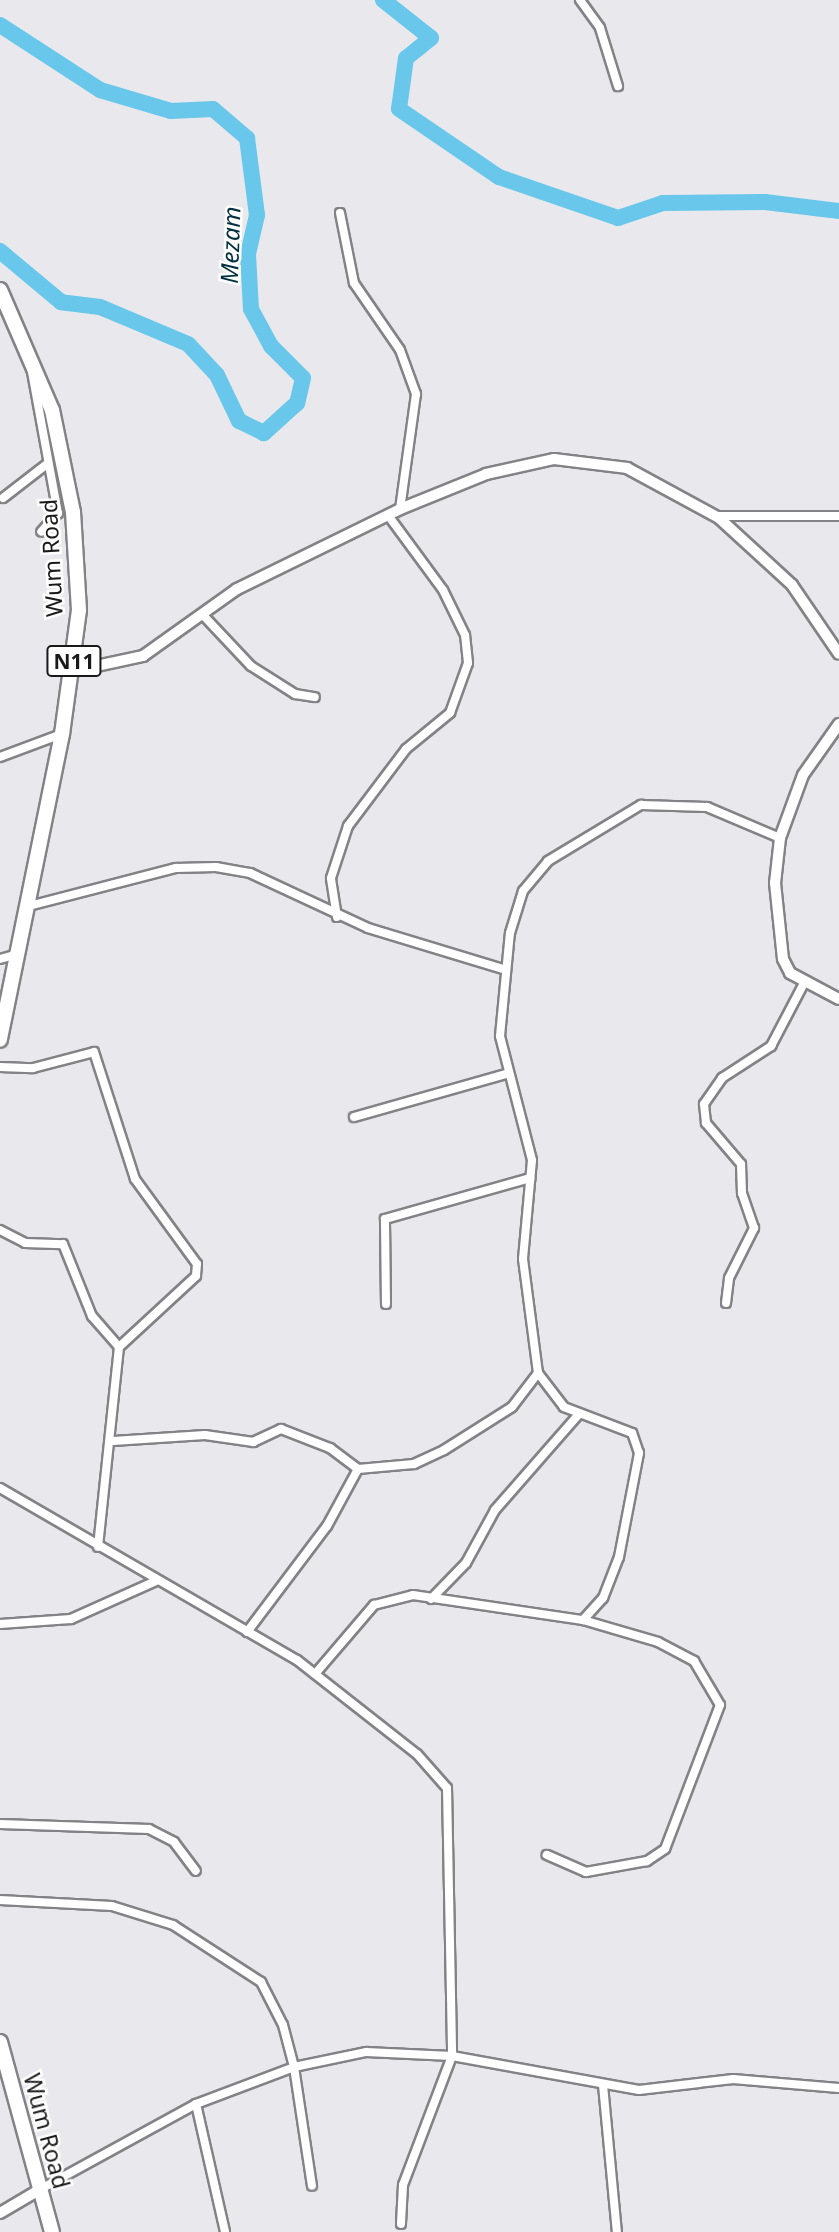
<!DOCTYPE html>
<style>
body{margin:0}
#map{position:relative;width:839px;height:2232px;overflow:hidden;background:#e9e9ed;font-family:"Noto Sans",sans-serif}
div>[style]{position:absolute}
.river>*{height:16px;margin:-8px;padding:0 8px;transform-origin:8px;border-radius:8px;background:#68c7ea}
.roads{filter:drop-shadow(2px 0 #838387) drop-shadow(-2px 0 #838387) drop-shadow(0 2px #838387) drop-shadow(0 -2px #838387)}
.street>*{height:8px;margin:-4px;padding:0 4px;transform-origin:4px;border-radius:4px;background:#fff}
.secondary>*{height:10px;margin:-5px;padding:0 5px;transform-origin:5px;border-radius:5px;background:#fff}
.highway>*{height:14px;margin:-7px;padding:0 7px;transform-origin:7px;border-radius:7px;background:#fff}
span{translate:-50% -50%;white-space:nowrap;text-align:center;line-height:1.15;-webkit-text-stroke:5px #fff;paint-order:stroke}
.shield-label span{padding:2px 5px;background:#fff;border:2px solid;border-radius:5px;-webkit-text-stroke-width:0}
.shield-label{font-size:21px;color:#19191a;font-weight:700}
.street-label{font-size:23px;color:#19191a}
.water-label{font-size:24px;color:#03313f;font-style:italic}
</style>
<div id="map">
<div class="river">
<div style="left:383px;top:0;width:61px;rotate:38.4deg"></div>
<div style="left:431px;top:38px;width:32px;rotate:141deg"></div>
<div style="left:406px;top:58px;width:51px;rotate:97.8deg"></div>
<div style="left:399px;top:109px;width:121px;rotate:34.2deg"></div>
<div style="left:499px;top:177px;width:126px;rotate:19deg"></div>
<div style="left:618px;top:218px;width:47px;rotate:-18.4deg"></div>
<div style="left:663px;top:203px;width:102px;rotate:-0.6deg"></div>
<div style="left:765px;top:202px;width:75px;rotate:6.9deg"></div>
<div style="left:0;top:25px;width:119px;rotate:33deg"></div>
<div style="left:100px;top:90px;width:74px;rotate:16.5deg"></div>
<div style="left:171px;top:111px;width:42px;rotate:-2.7deg"></div>
<div style="left:213px;top:109px;width:45px;rotate:40.5deg"></div>
<div style="left:247px;top:138px;width:78px;rotate:82.6deg"></div>
<div style="left:257px;top:215px;width:40px;rotate:103deg"></div>
<div style="left:248px;top:254px;width:55px;rotate:86.9deg"></div>
<div style="left:251px;top:309px;width:42px;rotate:61.6deg"></div>
<div style="left:271px;top:346px;width:45px;rotate:45deg"></div>
<div style="left:303px;top:378px;width:26px;rotate:103deg"></div>
<div style="left:297px;top:403px;width:45px;rotate:137.7deg"></div>
<div style="left:264px;top:433px;width:28px;rotate:-154deg"></div>
<div style="left:239px;top:421px;width:51px;rotate:-115.6deg"></div>
<div style="left:217px;top:375px;width:42px;rotate:-133.1deg"></div>
<div style="left:188px;top:344px;width:95px;rotate:-157.2deg"></div>
<div style="left:100px;top:307px;width:39px;rotate:-173deg"></div>
<div style="left:61px;top:302px;width:80px;rotate:-140.1deg"></div>
</div>
<div class="roads">
<div class="street">
<div style="left:580px;top:0;width:34px;rotate:54deg"></div>
<div style="left:600px;top:28px;width:61px;rotate:72.8deg"></div>
<div style="left:340px;top:213px;width:71px;rotate:78.7deg"></div>
<div style="left:354px;top:283px;width:81px;rotate:55.5deg"></div>
<div style="left:400px;top:350px;width:47px;rotate:70deg"></div>
<div style="left:416px;top:394px;width:116px;rotate:97.9deg"></div>
<div style="left:30px;top:361px;width:155px;rotate:79.6deg"></div>
<div style="left:58px;top:513px;width:25px;rotate:132deg"></div>
<div style="left:3px;top:498px;width:56px;rotate:-37.7deg"></div>
<div style="left:716px;top:516px;width:123px"></div>
<div style="left:202px;top:614px;width:71px;rotate:46.7deg"></div>
<div style="left:251px;top:666px;width:52px;rotate:32.5deg"></div>
<div style="left:295px;top:694px;width:20px;rotate:9deg"></div>
<div style="left:0;top:757px;width:66px;rotate:-20.4deg"></div>
<div style="left:25px;top:907px;width:156px;rotate:-14.5deg"></div>
<div style="left:176px;top:868px;width:40px;rotate:-1.4deg"></div>
<div style="left:216px;top:867px;width:35px;rotate:10deg"></div>
<div style="left:250px;top:873px;width:130px;rotate:25deg"></div>
<div style="left:368px;top:928px;width:141px;rotate:16.9deg"></div>
<div style="left:337px;top:917px;width:39px;rotate:-99deg"></div>
<div style="left:331px;top:878px;width:55px;rotate:-71.9deg"></div>
<div style="left:348px;top:826px;width:96px;rotate:-53deg"></div>
<div style="left:406px;top:749px;width:57px;rotate:-39.3deg"></div>
<div style="left:450px;top:713px;width:53px;rotate:-70.2deg"></div>
<div style="left:468px;top:663px;width:28px;rotate:-96deg"></div>
<div style="left:465px;top:635px;width:50px;rotate:-116.1deg"></div>
<div style="left:443px;top:590px;width:93px;rotate:-126.3deg"></div>
<div style="left:0;top:959px;width:18px;rotate:-16deg"></div>
<div style="left:0;top:1067px;width:33px;rotate:2deg"></div>
<div style="left:33px;top:1068px;width:63px;rotate:-14.7deg"></div>
<div style="left:94px;top:1052px;width:133px;rotate:72.1deg"></div>
<div style="left:135px;top:1179px;width:105px;rotate:53.9deg"></div>
<div style="left:197px;top:1264px;width:12px;rotate:95deg"></div>
<div style="left:196px;top:1276px;width:105px;rotate:137.3deg"></div>
<div style="left:354px;top:1117px;width:158px;rotate:-15.8deg"></div>
<div style="left:0;top:1230px;width:28px;rotate:27deg"></div>
<div style="left:25px;top:1243px;width:38px;rotate:2deg"></div>
<div style="left:63px;top:1244px;width:78px;rotate:68.1deg"></div>
<div style="left:92px;top:1316px;width:41px;rotate:48.9deg"></div>
<div style="left:119px;top:1347px;width:201px;rotate:96deg"></div>
<div style="left:726px;top:1303px;width:25px;rotate:-83deg"></div>
<div style="left:729px;top:1278px;width:56px;rotate:-63.4deg"></div>
<div style="left:754px;top:1228px;width:37px;rotate:-109deg"></div>
<div style="left:742px;top:1193px;width:29px;rotate:-92deg"></div>
<div style="left:741px;top:1164px;width:54px;rotate:-130.5deg"></div>
<div style="left:706px;top:1123px;width:19px;rotate:-96deg"></div>
<div style="left:704px;top:1104px;width:32px;rotate:-55deg"></div>
<div style="left:722px;top:1078px;width:59px;rotate:-33.1deg"></div>
<div style="left:771px;top:1046px;width:69px;rotate:-62.3deg"></div>
<div style="left:386px;top:1304px;width:85px;rotate:-90.7deg"></div>
<div style="left:385px;top:1219px;width:151px;rotate:-15.8deg"></div>
<div style="left:113px;top:1441px;width:92px;rotate:-3.7deg"></div>
<div style="left:205px;top:1435px;width:49px;rotate:8.3deg"></div>
<div style="left:253px;top:1442px;width:31px;rotate:-25deg"></div>
<div style="left:281px;top:1429px;width:53px;rotate:21.2deg"></div>
<div style="left:330px;top:1448px;width:35px;rotate:37deg"></div>
<div style="left:0;top:1488px;width:343px;rotate:30.1deg"></div>
<div style="left:297px;top:1660px;width:152px;rotate:38.1deg"></div>
<div style="left:417px;top:1754px;width:45px;rotate:48.6deg"></div>
<div style="left:447px;top:1788px;width:268px;rotate:88.9deg"></div>
<div style="left:452px;top:2056px;width:138px;rotate:110.8deg"></div>
<div style="left:403px;top:2185px;width:39px;rotate:93deg"></div>
<div style="left:431px;top:1599px;width:50px;rotate:-45.8deg"></div>
<div style="left:466px;top:1563px;width:60px;rotate:-61.3deg"></div>
<div style="left:495px;top:1510px;width:128px;rotate:-48.8deg"></div>
<div style="left:583px;top:1620px;width:30px;rotate:-48deg"></div>
<div style="left:603px;top:1598px;width:44px;rotate:-68.7deg"></div>
<div style="left:619px;top:1557px;width:106px;rotate:-79.1deg"></div>
<div style="left:639px;top:1453px;width:21px;rotate:-109deg"></div>
<div style="left:632px;top:1433px;width:73px;rotate:-159.1deg"></div>
<div style="left:564px;top:1407px;width:43px;rotate:-127.4deg"></div>
<div style="left:538px;top:1373px;width:115px;rotate:-97.5deg"></div>
<div style="left:523px;top:1259px;width:99px;rotate:-84.8deg"></div>
<div style="left:532px;top:1160px;width:128px;rotate:-104.5deg"></div>
<div style="left:500px;top:1036px;width:103px;rotate:-84.5deg"></div>
<div style="left:510px;top:933px;width:44px;rotate:-72.8deg"></div>
<div style="left:523px;top:891px;width:39px;rotate:-50deg"></div>
<div style="left:548px;top:861px;width:109px;rotate:-31.1deg"></div>
<div style="left:641px;top:805px;width:66px;rotate:1.7deg"></div>
<div style="left:707px;top:807px;width:79px;rotate:23deg"></div>
<div style="left:0;top:1624px;width:71px;rotate:-4deg"></div>
<div style="left:71px;top:1619px;width:93px;rotate:-24.1deg"></div>
<div style="left:247px;top:1632px;width:133px;rotate:-53deg"></div>
<div style="left:327px;top:1526px;width:65px;rotate:-61.5deg"></div>
<div style="left:358px;top:1469px;width:56px;rotate:-5.1deg"></div>
<div style="left:414px;top:1464px;width:33px;rotate:-25deg"></div>
<div style="left:444px;top:1450px;width:80px;rotate:-32.3deg"></div>
<div style="left:512px;top:1407px;width:43px;rotate:-52.6deg"></div>
<div style="left:315px;top:1674px;width:91px;rotate:-49.5deg"></div>
<div style="left:374px;top:1605px;width:40px;rotate:-14.4deg"></div>
<div style="left:413px;top:1595px;width:172px;rotate:8.4deg"></div>
<div style="left:583px;top:1620px;width:78px;rotate:16.3deg"></div>
<div style="left:658px;top:1642px;width:41px;rotate:27.8deg"></div>
<div style="left:694px;top:1661px;width:51px;rotate:59.4deg"></div>
<div style="left:720px;top:1705px;width:154px;rotate:110.9deg"></div>
<div style="left:665px;top:1849px;width:22px;rotate:146deg"></div>
<div style="left:647px;top:1861px;width:62px;rotate:169.8deg"></div>
<div style="left:586px;top:1872px;width:43px;rotate:-156.4deg"></div>
<div style="left:0;top:1824px;width:149px;rotate:1.9deg"></div>
<div style="left:149px;top:1829px;width:28px;rotate:27deg"></div>
<div style="left:174px;top:1842px;width:36px;rotate:53deg"></div>
<div style="left:0;top:1900px;width:112px;rotate:3.1deg"></div>
<div style="left:112px;top:1906px;width:64px;rotate:17.3deg"></div>
<div style="left:173px;top:1925px;width:105px;rotate:32.9deg"></div>
<div style="left:261px;top:1982px;width:48px;rotate:62.9deg"></div>
<div style="left:283px;top:2025px;width:43px;rotate:75.3deg"></div>
<div style="left:294px;top:2067px;width:120px;rotate:81.4deg"></div>
<div style="left:603px;top:2085px;width:148px;rotate:84.6deg"></div>
<div style="left:196px;top:2104px;width:131px;rotate:77.2deg"></div>
<div style="left:39px;top:2190px;width:179px;rotate:-28.7deg"></div>
<div style="left:196px;top:2104px;width:105px;rotate:-20.7deg"></div>
<div style="left:294px;top:2067px;width:74px;rotate:-11.8deg"></div>
<div style="left:366px;top:2052px;width:86px;rotate:2.7deg"></div>
<div style="left:452px;top:2056px;width:190px;rotate:10.3deg"></div>
<div style="left:639px;top:2090px;width:95px;rotate:-6.7deg"></div>
<div style="left:733px;top:2079px;width:106px;rotate:4.9deg"></div>
</div>
<div class="secondary">
<div style="left:73px;top:671px;width:72px;rotate:-12.1deg"></div>
<div style="left:143px;top:656px;width:115px;rotate:-35.5deg"></div>
<div style="left:237px;top:589px;width:182px;rotate:-26.1deg"></div>
<div style="left:400px;top:509px;width:93px;rotate:-22.1deg"></div>
<div style="left:486px;top:474px;width:70px;rotate:-12.4deg"></div>
<div style="left:554px;top:459px;width:74px;rotate:7deg"></div>
<div style="left:627px;top:468px;width:105px;rotate:28.5deg"></div>
<div style="left:719px;top:518px;width:99px;rotate:42.5deg"></div>
<div style="left:792px;top:585px;width:83px;rotate:55.7deg"></div>
<div style="left:839px;top:724px;width:62px;rotate:125.2deg"></div>
<div style="left:803px;top:775px;width:67px;rotate:110.1deg"></div>
<div style="left:780px;top:838px;width:45px;rotate:96.3deg"></div>
<div style="left:775px;top:883px;width:76px;rotate:84deg"></div>
<div style="left:783px;top:959px;width:16px;rotate:63deg"></div>
<div style="left:790px;top:973px;width:55px;rotate:28deg"></div>
<div style="left:0;top:2213px;width:45px;rotate:-30.5deg"></div>
</div>
<div class="highway">
<div style="left:0;top:290px;width:131px;rotate:66.6deg"></div>
<div style="left:52px;top:410px;width:104px;rotate:78.4deg"></div>
<div style="left:73px;top:512px;width:98px;rotate:86.5deg"></div>
<div style="left:79px;top:610px;width:125px;rotate:97.8deg"></div>
<div style="left:62px;top:734px;width:312px;rotate:101.5deg"></div>
<div style="left:0;top:2042px;width:197px;rotate:74.7deg"></div>
</div>
</div>
<div class="shield-label">
<span style="left:74px;top:661px">N11</span>
</div>
<div class="street-label">
<span style="left:51px;top:558px;rotate:-93deg">Wum Road</span>
<span style="left:47px;top:2131px;rotate:75deg">Wum Road</span>
</div>
<div class="water-label">
<span style="left:230px;top:245px;rotate:-88deg">Mezam</span>
</div>
</div>
